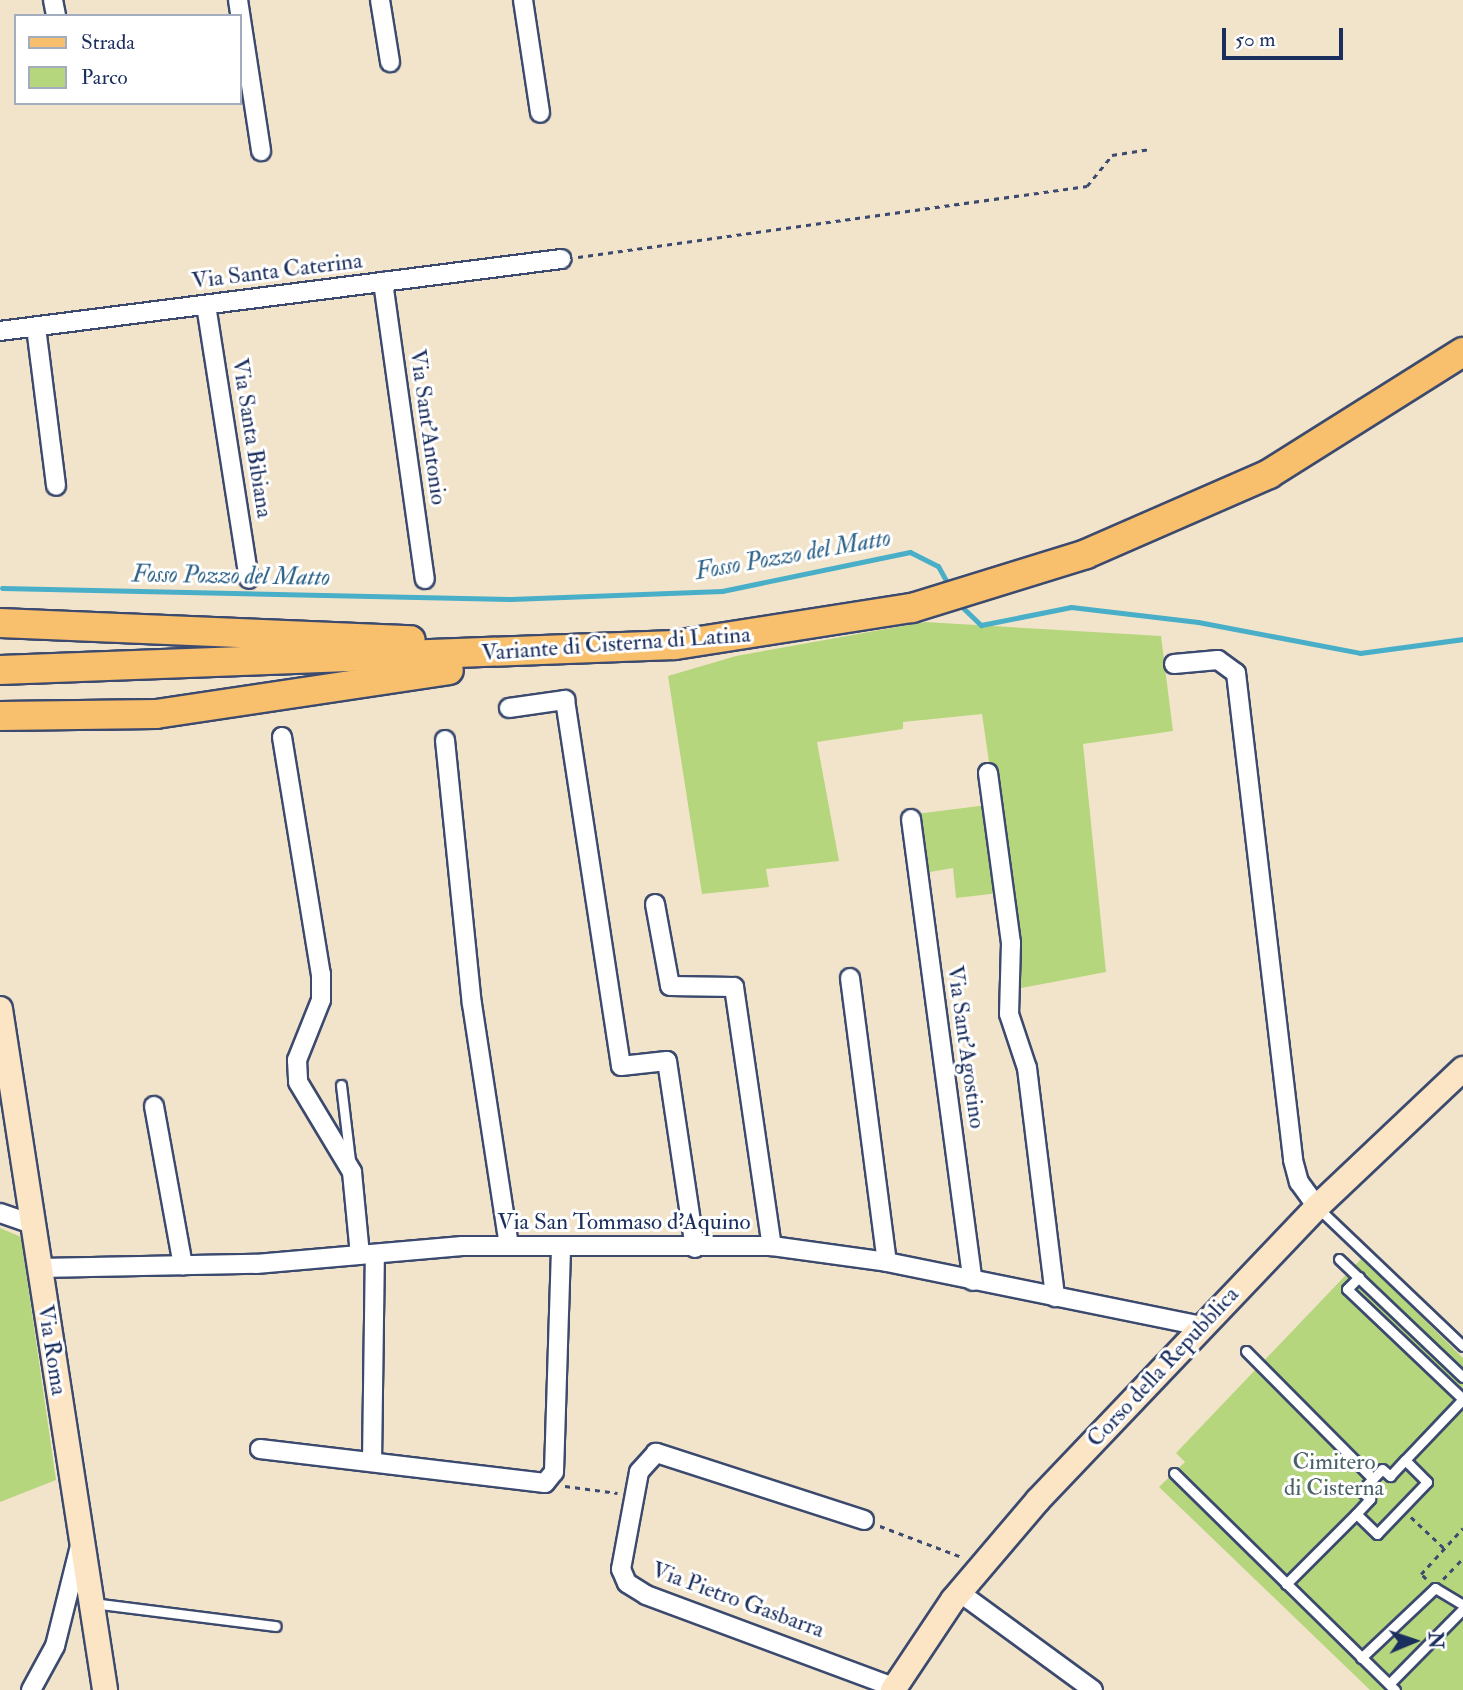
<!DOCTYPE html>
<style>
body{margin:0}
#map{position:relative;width:1463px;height:1690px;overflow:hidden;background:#f2e4ca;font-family:"IM FELL Double Pica",serif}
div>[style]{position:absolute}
.green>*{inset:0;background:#b6d67e}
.stream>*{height:5px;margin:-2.5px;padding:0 2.5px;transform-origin:2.5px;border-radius:2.5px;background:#49aec8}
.path>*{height:2.5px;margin-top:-1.25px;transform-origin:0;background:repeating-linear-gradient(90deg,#3b4a6e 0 5px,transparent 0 10px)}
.roads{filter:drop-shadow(2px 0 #3b4a6e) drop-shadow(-2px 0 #3b4a6e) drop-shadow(0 2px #3b4a6e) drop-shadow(0 -2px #3b4a6e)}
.lane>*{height:9px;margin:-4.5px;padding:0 4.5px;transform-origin:4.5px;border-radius:4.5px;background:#fff}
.street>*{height:18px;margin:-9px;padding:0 9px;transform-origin:9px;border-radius:9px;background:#fff}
.secondary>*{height:24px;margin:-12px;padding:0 12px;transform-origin:12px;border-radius:12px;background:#fce5c4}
.primary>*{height:28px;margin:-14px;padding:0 14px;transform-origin:14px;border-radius:14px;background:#f8bf6c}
span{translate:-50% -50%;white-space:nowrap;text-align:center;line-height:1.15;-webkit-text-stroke:6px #fff;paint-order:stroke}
.street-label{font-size:23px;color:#1b2f5e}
.park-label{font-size:23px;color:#4a6168}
.water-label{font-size:24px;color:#2d6288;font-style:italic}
.legend{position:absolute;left:14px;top:14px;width:228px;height:91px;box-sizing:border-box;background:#fff;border:2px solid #a4acbf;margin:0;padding:9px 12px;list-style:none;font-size:21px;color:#1b2f5e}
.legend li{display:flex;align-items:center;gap:14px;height:35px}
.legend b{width:35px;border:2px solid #a4acbf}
.north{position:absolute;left:1379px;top:1606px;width:70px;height:70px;-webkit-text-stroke:5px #fff;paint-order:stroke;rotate:88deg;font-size:19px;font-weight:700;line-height:28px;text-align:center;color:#1b2f5e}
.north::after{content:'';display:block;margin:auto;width:24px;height:32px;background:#1b2f5e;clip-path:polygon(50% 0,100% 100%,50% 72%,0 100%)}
.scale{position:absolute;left:1222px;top:28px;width:121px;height:32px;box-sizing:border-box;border:4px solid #1b2f5e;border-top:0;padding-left:9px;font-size:21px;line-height:24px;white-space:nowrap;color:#1b2f5e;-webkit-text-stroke:5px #fff;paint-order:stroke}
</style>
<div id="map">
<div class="green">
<div style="clip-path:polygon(925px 622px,1161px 636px,1173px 731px,1083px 744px,1106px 972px,1005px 991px,999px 893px,956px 898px,953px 868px,924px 873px,916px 814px,995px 804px,982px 714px,903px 722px,903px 729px,817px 742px,839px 861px,766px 869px,769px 887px,702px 894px,668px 676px,736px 656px)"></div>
<div style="clip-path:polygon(0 1228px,21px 1237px,56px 1480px,0 1502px)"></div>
<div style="clip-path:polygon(1362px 1258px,1463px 1358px,1463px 1690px,1370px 1690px,1159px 1487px,1185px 1462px,1176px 1453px)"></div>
</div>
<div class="stream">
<div style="left:2px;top:588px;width:509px;rotate:1.24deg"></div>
<div style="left:511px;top:599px;width:211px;rotate:-2.2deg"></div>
<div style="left:722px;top:591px;width:192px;rotate:-11.7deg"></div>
<div style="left:910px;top:552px;width:31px;rotate:27deg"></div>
<div style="left:938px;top:566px;width:25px;rotate:61deg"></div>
<div style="left:958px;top:603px;width:32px;rotate:44deg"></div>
<div style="left:981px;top:625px;width:92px;rotate:-11.3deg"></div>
<div style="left:1071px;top:607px;width:128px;rotate:6.7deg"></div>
<div style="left:1198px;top:622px;width:165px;rotate:10.8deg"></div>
<div style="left:1360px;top:653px;width:104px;rotate:-7.7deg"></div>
</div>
<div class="path">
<div style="left:578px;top:257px;width:514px;rotate:-7.94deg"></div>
<div style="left:1087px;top:186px;width:40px;rotate:-51deg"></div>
<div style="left:1112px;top:155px;width:37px;rotate:-9deg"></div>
<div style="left:565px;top:1486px;width:53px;rotate:7.5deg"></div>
<div style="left:1411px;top:1517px;width:45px;rotate:43.2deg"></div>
<div style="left:880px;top:1526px;width:88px;rotate:20.7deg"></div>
<div style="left:1426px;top:1579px;width:7px;rotate:-135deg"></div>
<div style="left:1421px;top:1574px;width:62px;rotate:-47.6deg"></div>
<div style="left:1443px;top:1579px;width:29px;rotate:-46deg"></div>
</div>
<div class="roads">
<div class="lane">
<div style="left:341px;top:1085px;width:76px;rotate:83.2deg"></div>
<div style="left:1318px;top:1208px;width:200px;rotate:43.6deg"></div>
<div style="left:1339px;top:1259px;width:171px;rotate:43.6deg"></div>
<div style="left:1359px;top:1277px;width:17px;rotate:135deg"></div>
<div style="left:1347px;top:1289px;width:160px;rotate:43.5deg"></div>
<div style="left:1246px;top:1351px;width:180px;rotate:45.2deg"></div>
<div style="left:1405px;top:1460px;width:31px;rotate:45deg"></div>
<div style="left:1427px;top:1482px;width:72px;rotate:133.9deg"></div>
<div style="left:1377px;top:1534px;width:29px;rotate:-136deg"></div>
<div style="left:1356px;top:1514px;width:21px;rotate:-47deg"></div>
<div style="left:1370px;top:1499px;width:12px;rotate:-138deg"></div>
<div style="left:1361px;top:1491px;width:30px;rotate:-46deg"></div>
<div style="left:1382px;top:1469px;width:11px;rotate:41deg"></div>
<div style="left:1390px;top:1476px;width:22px;rotate:-47deg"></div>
<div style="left:1405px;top:1460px;width:84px;rotate:-46.4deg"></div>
<div style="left:1174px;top:1473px;width:310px;rotate:44.5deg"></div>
<div style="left:1286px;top:1584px;width:99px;rotate:-45deg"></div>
<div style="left:93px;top:1603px;width:184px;rotate:7.2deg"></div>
<div style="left:1361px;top:1658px;width:102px;rotate:-43.4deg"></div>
<div style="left:1435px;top:1588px;width:33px;rotate:31deg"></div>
<div style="left:1389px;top:1684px;width:105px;rotate:-45.4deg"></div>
</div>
<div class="street">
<div style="left:53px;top:0;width:16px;rotate:79deg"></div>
<div style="left:238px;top:0;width:153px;rotate:81.3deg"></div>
<div style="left:380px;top:0;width:63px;rotate:80.8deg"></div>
<div style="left:523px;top:0;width:114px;rotate:81.4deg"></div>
<div style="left:383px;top:282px;width:300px;rotate:82deg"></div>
<div style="left:206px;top:305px;width:277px;rotate:81.1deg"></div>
<div style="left:36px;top:327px;width:160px;rotate:82.8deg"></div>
<div style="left:0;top:331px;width:566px;rotate:-7.31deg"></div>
<div style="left:1174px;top:664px;width:44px;rotate:-5.2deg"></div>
<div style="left:1218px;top:660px;width:22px;rotate:36deg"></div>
<div style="left:1236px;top:673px;width:490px;rotate:83.3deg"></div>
<div style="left:1293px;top:1160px;width:23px;rotate:75deg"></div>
<div style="left:1299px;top:1182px;width:31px;rotate:54deg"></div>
<div style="left:509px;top:708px;width:57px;rotate:-8.1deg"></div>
<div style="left:565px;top:700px;width:370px;rotate:81.3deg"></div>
<div style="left:621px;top:1066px;width:46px;rotate:-6.2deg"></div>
<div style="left:667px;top:1061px;width:189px;rotate:81.5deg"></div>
<div style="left:282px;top:737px;width:240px;rotate:80.7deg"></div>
<div style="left:321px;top:974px;width:26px;rotate:90deg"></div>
<div style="left:321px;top:1000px;width:65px;rotate:111.8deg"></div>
<div style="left:297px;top:1060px;width:22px;rotate:87deg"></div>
<div style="left:298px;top:1082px;width:105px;rotate:59deg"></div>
<div style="left:352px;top:1172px;width:83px;rotate:84.5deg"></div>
<div style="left:445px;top:740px;width:265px;rotate:84.2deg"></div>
<div style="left:472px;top:1004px;width:244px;rotate:81.3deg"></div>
<div style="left:988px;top:773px;width:172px;rotate:82.3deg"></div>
<div style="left:1011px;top:943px;width:71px;rotate:91.6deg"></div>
<div style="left:1009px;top:1014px;width:57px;rotate:71.6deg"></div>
<div style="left:1027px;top:1068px;width:231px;rotate:83deg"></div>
<div style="left:911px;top:819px;width:466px;rotate:82.4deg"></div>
<div style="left:655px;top:904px;width:83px;rotate:79.6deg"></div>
<div style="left:670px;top:986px;width:64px;rotate:0.9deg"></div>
<div style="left:734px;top:987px;width:262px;rotate:81.7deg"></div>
<div style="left:850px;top:978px;width:286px;rotate:82.6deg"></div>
<div style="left:154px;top:1106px;width:162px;rotate:79.7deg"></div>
<div style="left:0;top:1213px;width:34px;rotate:19deg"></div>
<div style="left:40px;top:1268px;width:216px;rotate:-1.1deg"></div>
<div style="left:256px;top:1264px;width:207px;rotate:-5deg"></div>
<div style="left:462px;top:1246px;width:310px"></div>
<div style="left:772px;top:1246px;width:116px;rotate:7.9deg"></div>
<div style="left:887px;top:1262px;width:320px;rotate:11.5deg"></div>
<div style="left:260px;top:1449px;width:287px;rotate:6.8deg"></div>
<div style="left:545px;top:1483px;width:14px;rotate:-51deg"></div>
<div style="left:554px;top:1472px;width:226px;rotate:-88.2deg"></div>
<div style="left:372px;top:1462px;width:208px;rotate:-89.2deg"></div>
<div style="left:864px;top:1520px;width:219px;rotate:-162.1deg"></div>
<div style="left:656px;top:1453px;width:25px;rotate:132deg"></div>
<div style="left:639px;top:1472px;width:99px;rotate:100.5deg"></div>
<div style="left:621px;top:1569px;width:15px;rotate:67deg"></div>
<div style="left:627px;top:1583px;width:22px;rotate:32deg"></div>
<div style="left:646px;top:1595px;width:265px;rotate:20.4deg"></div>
<div style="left:959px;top:1592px;width:166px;rotate:36.2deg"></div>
<div style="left:31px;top:1690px;width:50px;rotate:-61.4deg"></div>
<div style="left:55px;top:1646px;width:103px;rotate:-76deg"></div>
</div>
<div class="secondary">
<div style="left:0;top:1009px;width:689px;rotate:81.23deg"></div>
<div style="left:893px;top:1690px;width:108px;rotate:-56.3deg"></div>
<div style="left:953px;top:1600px;width:131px;rotate:-49.6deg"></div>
<div style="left:1038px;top:1500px;width:405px;rotate:-46.4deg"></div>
<div style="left:1317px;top:1207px;width:201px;rotate:-43.4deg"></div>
</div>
<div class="primary">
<div style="left:0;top:623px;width:411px;rotate:2.4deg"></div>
<div style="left:0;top:670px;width:675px;rotate:-2.12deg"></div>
<div style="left:675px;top:645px;width:240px;rotate:-8.9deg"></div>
<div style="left:912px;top:608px;width:182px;rotate:-17.2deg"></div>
<div style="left:1086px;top:554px;width:200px;rotate:-23.6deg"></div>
<div style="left:1269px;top:474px;width:229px;rotate:-32.2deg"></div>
<div style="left:0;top:716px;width:156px;rotate:-0.7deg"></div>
<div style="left:156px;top:714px;width:296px;rotate:-8.5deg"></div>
</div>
</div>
<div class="street-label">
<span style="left:277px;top:271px;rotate:-7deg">Via Santa Caterina</span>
<span style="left:428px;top:427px;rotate:82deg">Via Sant'Antonio</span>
<span style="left:252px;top:438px;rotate:81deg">Via Santa Bibiana</span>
<span style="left:616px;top:644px;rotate:-4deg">Variante di Cisterna di Latina</span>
<span style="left:966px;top:1047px;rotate:82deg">Via Sant'Agostino</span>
<span style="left:624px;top:1222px">Via San Tommaso d'Aquino</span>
<span style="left:52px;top:1350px;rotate:81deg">Via Roma</span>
<span style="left:1163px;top:1367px;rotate:-47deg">Corso della Repubblica</span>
<span style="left:738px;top:1600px;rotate:20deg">Via Pietro Gasbarra</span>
</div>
<div class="park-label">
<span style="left:1334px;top:1475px">Cimitero<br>di Cisterna</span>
</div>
<div class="water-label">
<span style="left:793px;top:555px;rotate:-10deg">Fosso Pozzo del Matto</span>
<span style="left:231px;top:576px;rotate:1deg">Fosso Pozzo del Matto</span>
</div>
<ul class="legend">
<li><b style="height:9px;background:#f8bf6c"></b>Strada</li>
<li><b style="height:19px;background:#b6d67e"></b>Parco</li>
</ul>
<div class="north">N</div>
<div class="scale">50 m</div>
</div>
